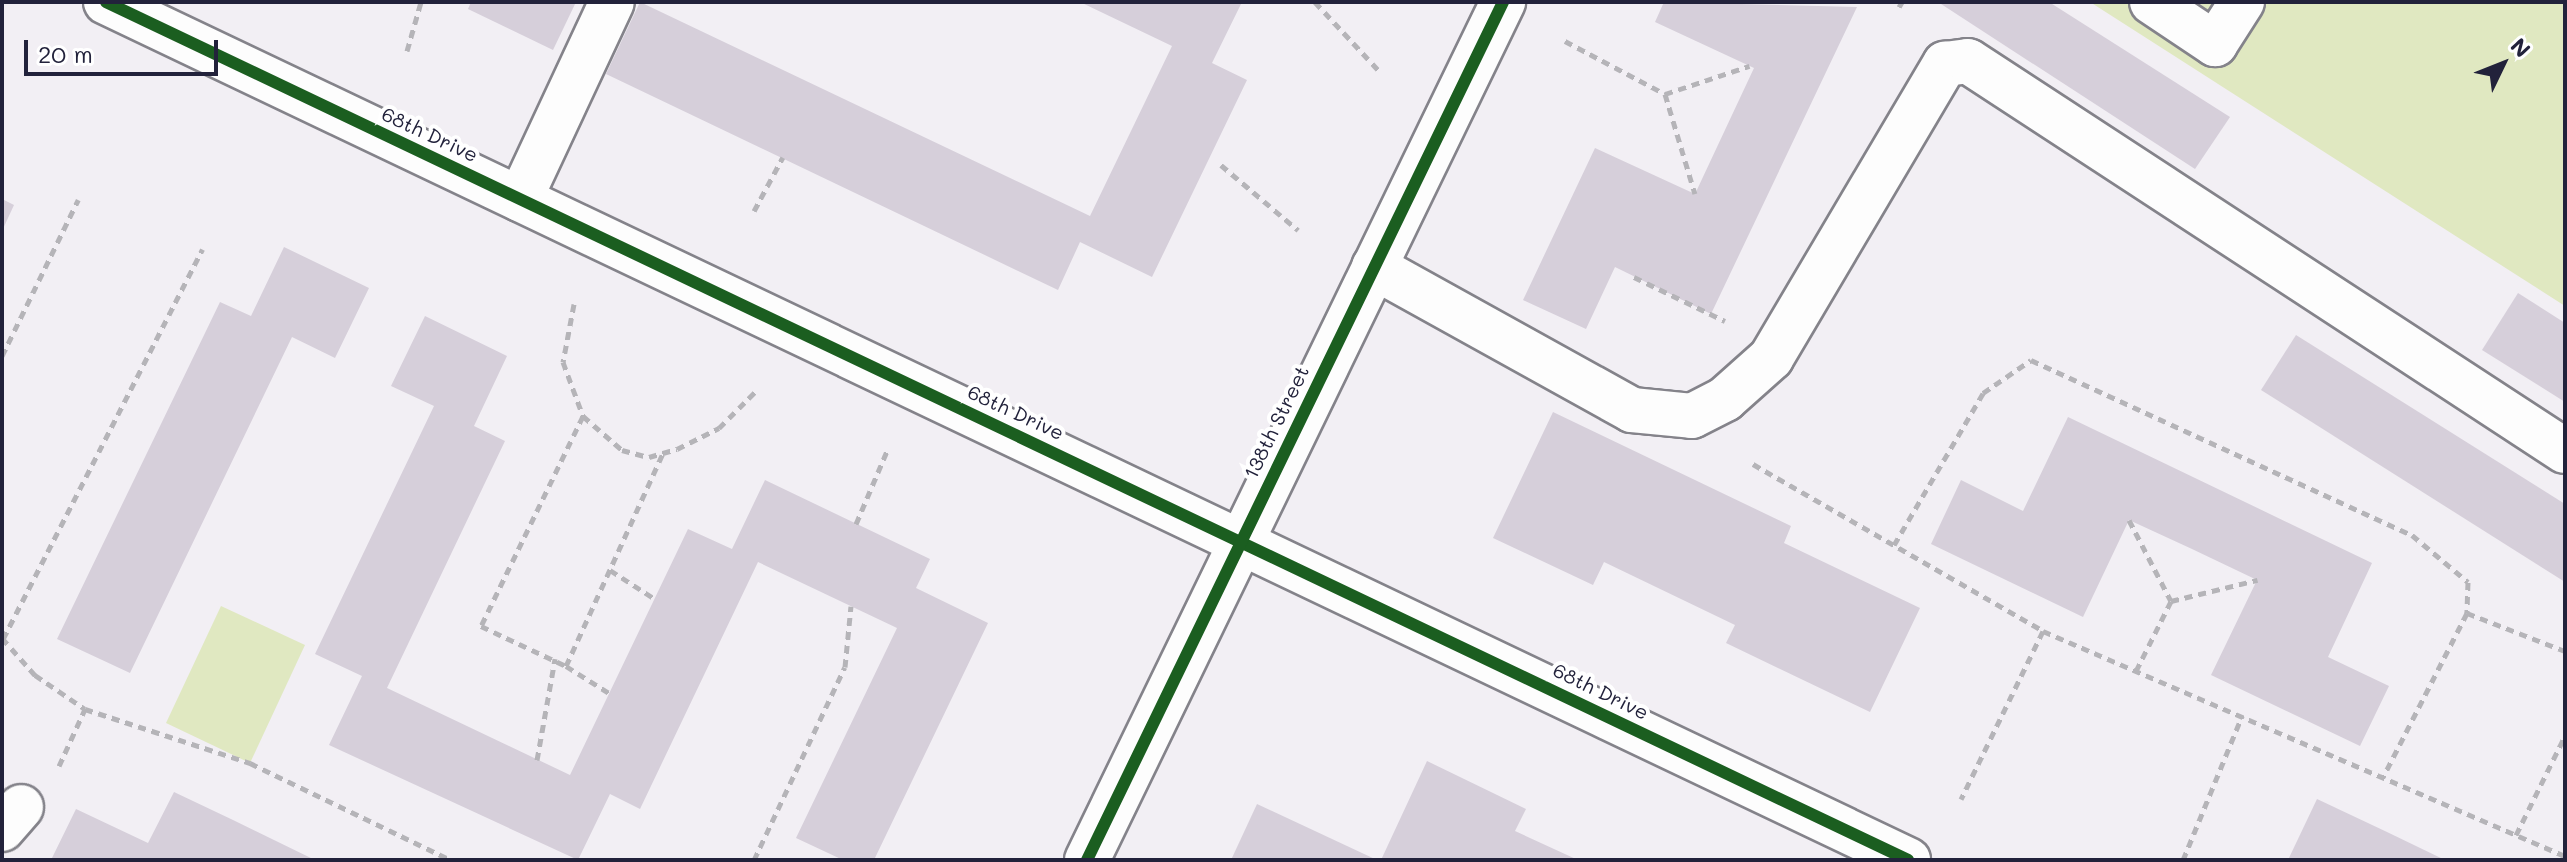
<!DOCTYPE html>
<style>
body{margin:0}
#map{position:relative;width:2567px;height:862px;overflow:hidden;background:#f2eff4;font-family:Mali,sans-serif}
div>[style]{position:absolute}
.green>*{inset:0;background:#e0e8c1}
.building>*{inset:0;background:#d6cfda}
.path>*{height:5px;margin-top:-2.5px;transform-origin:0;background:repeating-linear-gradient(90deg,#b5b4b8 0 8px,transparent 0 14px)}
.roads{filter:drop-shadow(2px 0 #84838a) drop-shadow(-2px 0 #84838a) drop-shadow(0 2px #84838a) drop-shadow(0 -2px #84838a)}
.minor>*{height:44px;margin:-22px;padding:0 22px;transform-origin:22px;border-radius:22px;background:#fdfdfd}
.cycleway>*{height:12px;margin:-6px;padding:0 6px;transform-origin:6px;border-radius:6px;background:#1b5e20}
span{translate:-50% -50%;white-space:nowrap;text-align:center;line-height:1.15;-webkit-text-stroke:8px #fff;paint-order:stroke}
.street-label{font-size:20px;color:#22223b}
.frame{position:absolute;inset:0;border:4px solid #22223b;pointer-events:none}
.north{position:absolute;left:2463px;top:24px;width:80px;height:80px;-webkit-text-stroke:6px #fff;paint-order:stroke;rotate:47deg;font-size:22px;font-weight:700;line-height:32px;text-align:center;color:#22223b}
.north::after{content:'';display:block;margin:auto;width:28px;height:36px;background:#22223b;clip-path:polygon(50% 0,100% 100%,50% 72%,0 100%)}
.scale{position:absolute;left:24px;top:40px;width:194px;height:36px;box-sizing:border-box;border:4px solid #22223b;border-top:0;padding-left:10px;font-size:24px;line-height:28px;white-space:nowrap;color:#22223b;-webkit-text-stroke:6px #fff;paint-order:stroke}
</style>
<div id="map">
<div class="green">
<div style="clip-path:polygon(2090px 2px,2565px 2px,2565px 306px)"></div>
<div style="clip-path:polygon(221px 606px,305px 645px,250px 763px,166px 723px)"></div>
</div>
<div class="building">
<div style="clip-path:polygon(471px 2px,576px 2px,553px 50px,468px 9px)"></div>
<div style="clip-path:polygon(640px 2px,1090px 216px,1172px 46px,1080px 2px,1242px 2px,1212px 63px,1247px 80px,1152px 277px,1080px 242px,1058px 290px,606px 74px)"></div>
<div style="clip-path:polygon(1664px 2px,1857px 7px,1711px 314px,1615px 267px,1586px 329px,1523px 300px,1595px 148px,1695px 194px,1754px 68px,1655px 22px)"></div>
<div style="clip-path:polygon(1938px 2px,2049px 2px,2230px 117px,2195px 169px)"></div>
<div style="clip-path:polygon(2px 199px,14px 205px,2px 231px)"></div>
<div style="clip-path:polygon(284px 247px,369px 288px,335px 358px,292px 337px,130px 673px,57px 639px,220px 302px,251px 316px)"></div>
<div style="clip-path:polygon(2518px 293px,2565px 323px,2565px 402px,2482px 350px)"></div>
<div style="clip-path:polygon(425px 316px,507px 356px,474px 426px,505px 441px,387px 688px,570px 775px,688px 529px,732px 549px,765px 480px,930px 559px,916px 588px,988px 623px,874px 860px,843px 860px,796px 838px,897px 628px,758px 562px,640px 809px,610px 794px,578px 860px,329px 745px,362px 676px,315px 654px,434px 406px,391px 386px)"></div>
<div style="clip-path:polygon(2296px 335px,2565px 504px,2565px 582px,2261px 390px)"></div>
<div style="clip-path:polygon(1553px 412px,1791px 526px,1784px 543px,1920px 608px,1870px 712px,1726px 643px,1735px 625px,1604px 562px,1593px 585px,1493px 538px)"></div>
<div style="clip-path:polygon(2068px 417px,2372px 563px,2328px 657px,2389px 686px,2360px 746px,2211px 675px,2257px 580px,2192px 549px,2129px 520px,2083px 617px,1931px 544px,1961px 480px,2023px 511px)"></div>
<div style="clip-path:polygon(1427px 761px,1526px 809px,1515px 831px,1578px 860px,1381px 860px)"></div>
<div style="clip-path:polygon(174px 792px,233px 820px,315px 860px,51px 860px,76px 809px,148px 843px)"></div>
<div style="clip-path:polygon(2317px 799px,2387px 832px,2445px 860px,2288px 860px)"></div>
<div style="clip-path:polygon(1257px 804px,1377px 860px,1231px 860px)"></div>
</div>
<div class="path">
<div style="left:1315px;top:2px;width:96px;rotate:47.1deg"></div>
<div style="left:1899px;top:7px;width:6px;rotate:-59deg"></div>
<div style="left:1565px;top:41px;width:113px;rotate:27.9deg"></div>
<div style="left:1665px;top:94px;width:89px;rotate:-18.4deg"></div>
<div style="left:407px;top:51px;width:51px;rotate:-74.1deg"></div>
<div style="left:1665px;top:94px;width:104px;rotate:73.3deg"></div>
<div style="left:1221px;top:165px;width:101px;rotate:40.2deg"></div>
<div style="left:754px;top:211px;width:61px;rotate:-61.8deg"></div>
<div style="left:1634px;top:277px;width:101px;rotate:25.8deg"></div>
<div style="left:574px;top:304px;width:59px;rotate:100.7deg"></div>
<div style="left:563px;top:362px;width:58px;rotate:69.7deg"></div>
<div style="left:583px;top:416px;width:52px;rotate:41.1deg"></div>
<div style="left:622px;top:450px;width:28px;rotate:15deg"></div>
<div style="left:649px;top:457px;width:29px;rotate:-16deg"></div>
<div style="left:677px;top:449px;width:47px;rotate:-26.6deg"></div>
<div style="left:719px;top:428px;width:54px;rotate:-45deg"></div>
<div style="left:2px;top:356px;width:174px;rotate:-64deg"></div>
<div style="left:583px;top:416px;width:233px;rotate:115.9deg"></div>
<div style="left:481px;top:626px;width:94px;rotate:25.2deg"></div>
<div style="left:566px;top:666px;width:234px;rotate:-65.5deg"></div>
<div style="left:1753px;top:464px;width:335px;rotate:29.9deg"></div>
<div style="left:2043px;top:631px;width:187px;rotate:116deg"></div>
<div style="left:2129px;top:520px;width:91px;rotate:62.6deg"></div>
<div style="left:856px;top:524px;width:79px;rotate:-67deg"></div>
<div style="left:1894px;top:545px;width:176px;rotate:-59.6deg"></div>
<div style="left:1983px;top:393px;width:58px;rotate:-34.5deg"></div>
<div style="left:2031px;top:360px;width:419px;rotate:24.7deg"></div>
<div style="left:2412px;top:535px;width:73px;rotate:40deg"></div>
<div style="left:2468px;top:582px;width:31px;rotate:92deg"></div>
<div style="left:2467px;top:613px;width:184px;rotate:117.1deg"></div>
<div style="left:610px;top:570px;width:54px;rotate:32.8deg"></div>
<div style="left:2467px;top:613px;width:105px;rotate:21.2deg"></div>
<div style="left:2043px;top:631px;width:568px;rotate:23.32deg"></div>
<div style="left:2px;top:638px;width:50px;rotate:48.3deg"></div>
<div style="left:35px;top:675px;width:60px;rotate:34.2deg"></div>
<div style="left:3px;top:639px;width:438px;rotate:-62.9deg"></div>
<div style="left:566px;top:666px;width:51px;rotate:32.1deg"></div>
<div style="left:2136px;top:671px;width:78px;rotate:-63.4deg"></div>
<div style="left:2171px;top:601px;width:89px;rotate:-13.7deg"></div>
<div style="left:537px;top:760px;width:103px;rotate:-79.9deg"></div>
<div style="left:59px;top:766px;width:63px;rotate:-65.5deg"></div>
<div style="left:85px;top:709px;width:174px;rotate:18.1deg"></div>
<div style="left:250px;top:763px;width:223px;rotate:25.8deg"></div>
<div style="left:2516px;top:835px;width:110px;rotate:-63.7deg"></div>
<div style="left:754px;top:860px;width:213px;rotate:-64.8deg"></div>
<div style="left:845px;top:667px;width:61px;rotate:-84.4deg"></div>
<div style="left:2183px;top:860px;width:156px;rotate:-67.7deg"></div>
</div>
<div class="roads">
<div class="minor">
<div style="left:106px;top:2px;width:1996px;rotate:25.46deg"></div>
<div style="left:2152px;top:2px;width:76px;rotate:33.7deg"></div>
<div style="left:2215px;top:44px;width:50px;rotate:-57.3deg"></div>
<div style="left:520px;top:199px;width:217px;rotate:-65deg"></div>
<div style="left:1374px;top:267px;width:295px;rotate:29deg"></div>
<div style="left:1632px;top:410px;width:60px;rotate:5.7deg"></div>
<div style="left:1692px;top:416px;width:37px;rotate:-27deg"></div>
<div style="left:1725px;top:399px;width:62px;rotate:-41.7deg"></div>
<div style="left:1771px;top:358px;width:342px;rotate:-59.4deg"></div>
<div style="left:1945px;top:64px;width:23px;rotate:-7deg"></div>
<div style="left:1968px;top:61px;width:713px;rotate:33.16deg"></div>
<div style="left:2px;top:829px;width:29px;rotate:-49deg"></div>
<div style="left:1087px;top:860px;width:954px;rotate:-64.13deg"></div>
</div>
</div>
<div class="cycleway">
<div style="left:106px;top:2px;width:1996px;rotate:25.46deg"></div>
<div style="left:1087px;top:860px;width:954px;rotate:-64.13deg"></div>
</div>
<div class="street-label">
<span style="left:430px;top:134px;rotate:25deg">68th Drive</span>
<span style="left:1016px;top:412px;rotate:25deg">68th Drive</span>
<span style="left:1276px;top:422px;rotate:-64deg">138th Street</span>
<span style="left:1601px;top:691px;rotate:26deg">68th Drive</span>
</div>
<div class="frame"></div>
<div class="north">N</div>
<div class="scale">20 m</div>
</div>
